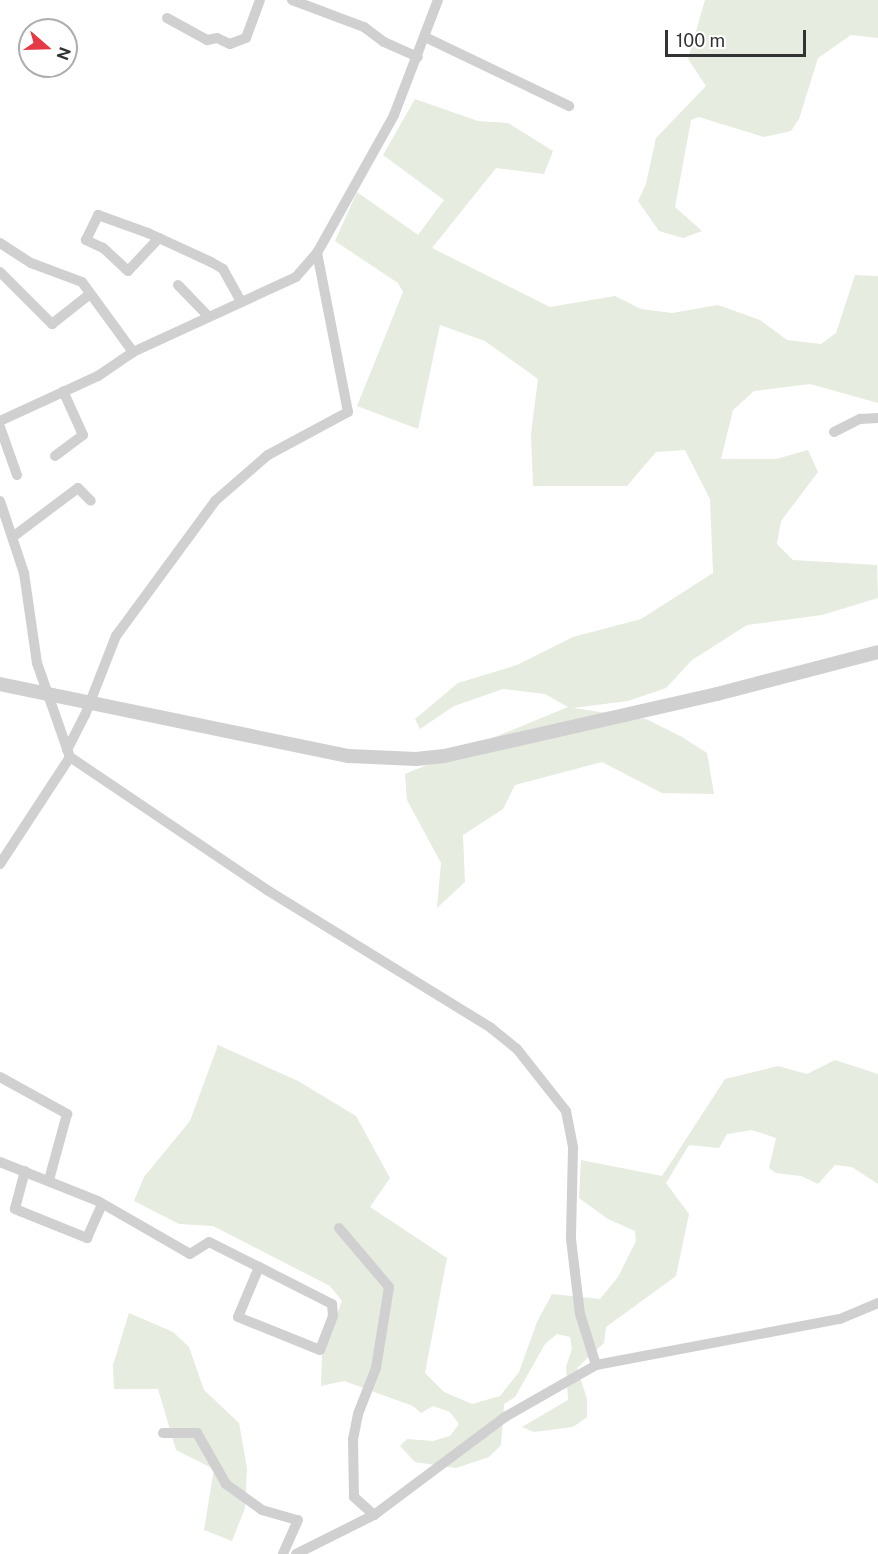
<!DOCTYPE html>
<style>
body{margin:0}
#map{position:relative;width:878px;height:1554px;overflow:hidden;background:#fff;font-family:"Public Sans",sans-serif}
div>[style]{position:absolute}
.green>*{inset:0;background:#e6ecdf}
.minor>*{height:10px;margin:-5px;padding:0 5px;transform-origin:5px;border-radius:5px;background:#d0d0d0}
.tertiary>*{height:14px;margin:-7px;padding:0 7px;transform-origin:7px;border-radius:7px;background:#d0d0d0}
span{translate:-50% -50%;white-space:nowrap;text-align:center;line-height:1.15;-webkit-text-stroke:6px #fff;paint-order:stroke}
.north{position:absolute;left:18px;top:18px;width:60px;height:60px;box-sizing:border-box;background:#fff;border:2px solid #adadad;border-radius:50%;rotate:110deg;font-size:16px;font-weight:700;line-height:24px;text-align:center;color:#333}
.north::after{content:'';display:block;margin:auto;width:21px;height:27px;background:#e63946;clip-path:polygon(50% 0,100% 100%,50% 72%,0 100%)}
.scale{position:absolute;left:665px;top:30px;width:141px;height:27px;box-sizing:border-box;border:3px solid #333;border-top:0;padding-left:8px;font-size:18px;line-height:21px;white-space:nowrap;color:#333;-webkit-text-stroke:4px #fff;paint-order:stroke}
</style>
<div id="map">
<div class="green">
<div style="clip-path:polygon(705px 0,878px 0,878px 38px,851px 35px,818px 58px,799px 119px,791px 131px,764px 137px,699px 117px,691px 120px,675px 207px,702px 231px,683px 238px,659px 231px,638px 201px,646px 184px,656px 138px,706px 86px,688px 59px)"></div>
<div style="clip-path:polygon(415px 99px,478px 121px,508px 123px,553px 151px,544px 174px,496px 168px,432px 248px,550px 307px,615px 296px,641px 309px,672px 313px,718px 305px,760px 320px,787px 340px,821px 344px,836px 333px,855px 275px,878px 276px,878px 403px,810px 384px,754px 391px,733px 410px,721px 459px,776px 459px,808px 450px,818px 472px,781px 521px,777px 544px,793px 560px,877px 565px,878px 598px,822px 615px,747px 625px,692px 660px,666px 688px,628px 701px,573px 708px,646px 719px,682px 737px,707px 753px,714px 794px,662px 793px,602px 762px,515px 785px,503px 809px,463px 835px,465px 882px,437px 908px,441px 863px,407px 800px,405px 774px,568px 707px,545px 694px,503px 689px,454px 706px,420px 729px,415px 719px,458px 683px,517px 665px,573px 637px,641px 619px,713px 573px,710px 499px,685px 450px,656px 452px,627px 486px,533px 486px,531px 434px,538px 379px,485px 341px,440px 325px,418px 429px,357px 406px,403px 292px,398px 283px,335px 241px,357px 192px,418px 235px,444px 200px,383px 155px)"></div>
<div style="clip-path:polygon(218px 1045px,298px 1081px,356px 1116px,390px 1178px,370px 1207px,447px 1258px,425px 1373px,444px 1392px,472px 1404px,500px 1396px,519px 1372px,537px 1322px,552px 1294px,600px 1299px,618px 1277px,636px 1241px,635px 1231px,608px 1219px,579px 1198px,581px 1160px,662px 1176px,725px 1079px,778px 1066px,807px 1074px,835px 1060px,878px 1074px,878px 1184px,852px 1167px,835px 1165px,818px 1184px,801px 1176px,776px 1173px,769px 1168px,776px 1138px,752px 1130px,727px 1134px,719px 1148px,689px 1145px,666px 1183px,689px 1214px,676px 1276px,606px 1327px,604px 1343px,577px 1368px,587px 1399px,587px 1417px,573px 1427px,534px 1432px,522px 1427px,568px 1400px,566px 1367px,572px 1349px,570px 1337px,557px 1334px,545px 1344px,515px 1397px,504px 1404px,501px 1445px,489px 1457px,456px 1468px,415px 1462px,400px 1446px,407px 1439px,433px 1441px,450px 1436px,459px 1424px,450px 1412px,433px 1406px,421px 1413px,413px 1406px,344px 1381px,321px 1386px,322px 1356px,342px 1301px,330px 1286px,213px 1226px,179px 1224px,134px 1201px,144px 1177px,190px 1121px)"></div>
<div style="clip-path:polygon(129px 1313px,173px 1332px,189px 1347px,204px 1390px,239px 1423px,247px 1468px,245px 1508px,232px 1541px,204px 1530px,214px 1469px,176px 1450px,158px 1389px,114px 1389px,113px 1365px)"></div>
</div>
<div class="minor">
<div style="left:292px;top:0;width:77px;rotate:20.6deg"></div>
<div style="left:364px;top:27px;width:25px;rotate:37deg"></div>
<div style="left:384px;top:42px;width:37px;rotate:24deg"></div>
<div style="left:167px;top:18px;width:46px;rotate:28.8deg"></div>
<div style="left:207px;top:40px;width:10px;rotate:-11deg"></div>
<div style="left:217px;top:38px;width:14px;rotate:25deg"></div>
<div style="left:230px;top:44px;width:17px;rotate:-21deg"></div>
<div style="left:246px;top:38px;width:40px;rotate:-69.8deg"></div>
<div style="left:425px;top:37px;width:160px;rotate:25.6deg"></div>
<div style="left:159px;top:238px;width:45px;rotate:133.2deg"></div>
<div style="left:128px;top:271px;width:34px;rotate:-137deg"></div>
<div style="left:103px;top:248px;width:19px;rotate:-155deg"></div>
<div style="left:86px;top:240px;width:28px;rotate:-64deg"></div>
<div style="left:98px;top:215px;width:53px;rotate:19.8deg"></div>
<div style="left:148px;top:233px;width:69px;rotate:24.7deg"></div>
<div style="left:211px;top:262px;width:14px;rotate:30deg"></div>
<div style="left:223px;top:269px;width:38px;rotate:61deg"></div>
<div style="left:0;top:243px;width:37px;rotate:33deg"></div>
<div style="left:31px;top:263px;width:54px;rotate:20.4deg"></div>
<div style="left:82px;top:282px;width:87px;rotate:53.9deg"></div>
<div style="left:0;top:272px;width:74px;rotate:45deg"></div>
<div style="left:52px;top:324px;width:48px;rotate:-38.3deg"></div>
<div style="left:178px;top:285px;width:43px;rotate:45.9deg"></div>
<div style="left:0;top:421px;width:108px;rotate:-24.7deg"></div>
<div style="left:98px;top:376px;width:42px;rotate:-34.4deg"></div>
<div style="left:133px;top:352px;width:179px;rotate:-24.7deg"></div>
<div style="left:296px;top:277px;width:32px;rotate:-49deg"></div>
<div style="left:317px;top:253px;width:158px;rotate:-60.8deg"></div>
<div style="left:394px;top:115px;width:123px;rotate:-69.1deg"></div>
<div style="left:0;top:427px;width:51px;rotate:70.5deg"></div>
<div style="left:834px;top:432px;width:29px;rotate:-27deg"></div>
<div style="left:860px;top:419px;width:18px;rotate:-3deg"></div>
<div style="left:55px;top:456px;width:35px;rotate:-37deg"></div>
<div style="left:83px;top:435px;width:48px;rotate:-114.4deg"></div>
<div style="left:0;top:501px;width:76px;rotate:71.6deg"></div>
<div style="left:24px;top:573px;width:91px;rotate:81.8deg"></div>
<div style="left:37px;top:663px;width:100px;rotate:70.7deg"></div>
<div style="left:70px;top:757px;width:238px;rotate:34deg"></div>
<div style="left:267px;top:890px;width:263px;rotate:31.6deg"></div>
<div style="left:491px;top:1028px;width:33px;rotate:39deg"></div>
<div style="left:517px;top:1049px;width:79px;rotate:51.7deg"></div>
<div style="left:566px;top:1111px;width:38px;rotate:79deg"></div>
<div style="left:573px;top:1148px;width:91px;rotate:91.3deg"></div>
<div style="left:571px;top:1239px;width:76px;rotate:83.2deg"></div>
<div style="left:580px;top:1314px;width:53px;rotate:72.6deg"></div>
<div style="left:14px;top:536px;width:80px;rotate:-36.9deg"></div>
<div style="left:78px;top:488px;width:18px;rotate:45deg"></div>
<div style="left:67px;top:750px;width:39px;rotate:-63deg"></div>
<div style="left:85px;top:715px;width:85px;rotate:-68.6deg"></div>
<div style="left:116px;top:636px;width:167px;rotate:-53.7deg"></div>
<div style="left:215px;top:501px;width:70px;rotate:-41deg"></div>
<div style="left:268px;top:455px;width:91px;rotate:-28.3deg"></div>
<div style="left:348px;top:412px;width:162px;rotate:-101deg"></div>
<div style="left:0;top:864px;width:128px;rotate:-56.8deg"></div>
<div style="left:0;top:1077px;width:77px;rotate:28.9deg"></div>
<div style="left:67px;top:1114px;width:68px;rotate:105.3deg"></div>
<div style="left:0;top:1162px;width:105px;rotate:21.7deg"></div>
<div style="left:98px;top:1201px;width:106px;rotate:29.9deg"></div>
<div style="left:190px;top:1254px;width:22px;rotate:-32deg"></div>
<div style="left:209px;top:1242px;width:56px;rotate:26.6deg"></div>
<div style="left:259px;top:1267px;width:82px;rotate:26.9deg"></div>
<div style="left:332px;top:1304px;width:12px;rotate:85deg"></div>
<div style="left:333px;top:1316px;width:36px;rotate:111deg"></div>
<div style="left:320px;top:1350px;width:88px;rotate:-158.1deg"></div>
<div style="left:238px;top:1317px;width:54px;rotate:-67.2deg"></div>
<div style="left:25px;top:1171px;width:39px;rotate:105deg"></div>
<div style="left:15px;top:1209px;width:78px;rotate:21.9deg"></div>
<div style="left:87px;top:1238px;width:37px;rotate:-66deg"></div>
<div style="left:339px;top:1228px;width:77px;rotate:49.7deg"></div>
<div style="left:389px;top:1287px;width:82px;rotate:99.1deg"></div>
<div style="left:376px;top:1368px;width:49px;rotate:111.4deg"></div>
<div style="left:358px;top:1414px;width:25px;rotate:101deg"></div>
<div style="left:353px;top:1439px;width:58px;rotate:89deg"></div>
<div style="left:354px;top:1497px;width:27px;rotate:42deg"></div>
<div style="left:163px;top:1433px;width:34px"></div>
<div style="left:197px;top:1433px;width:59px;rotate:60.4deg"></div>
<div style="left:226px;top:1484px;width:44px;rotate:35.8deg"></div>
<div style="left:262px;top:1510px;width:37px;rotate:16deg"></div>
<div style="left:298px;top:1520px;width:37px;rotate:114deg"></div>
<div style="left:296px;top:1554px;width:87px;rotate:-26.6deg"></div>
<div style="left:374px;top:1515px;width:164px;rotate:-36.8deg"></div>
<div style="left:505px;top:1417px;width:105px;rotate:-29.7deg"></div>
<div style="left:596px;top:1365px;width:248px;rotate:-10.7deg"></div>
<div style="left:840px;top:1319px;width:41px;rotate:-22.8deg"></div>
</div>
<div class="tertiary">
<div style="left:0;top:684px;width:356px;rotate:11.7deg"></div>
<div style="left:349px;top:756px;width:67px;rotate:2.6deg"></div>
<div style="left:416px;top:759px;width:28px;rotate:-6deg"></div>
<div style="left:444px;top:756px;width:280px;rotate:-12.8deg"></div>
<div style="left:717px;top:694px;width:166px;rotate:-14.6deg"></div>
</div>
<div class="north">N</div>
<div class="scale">100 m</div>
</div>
